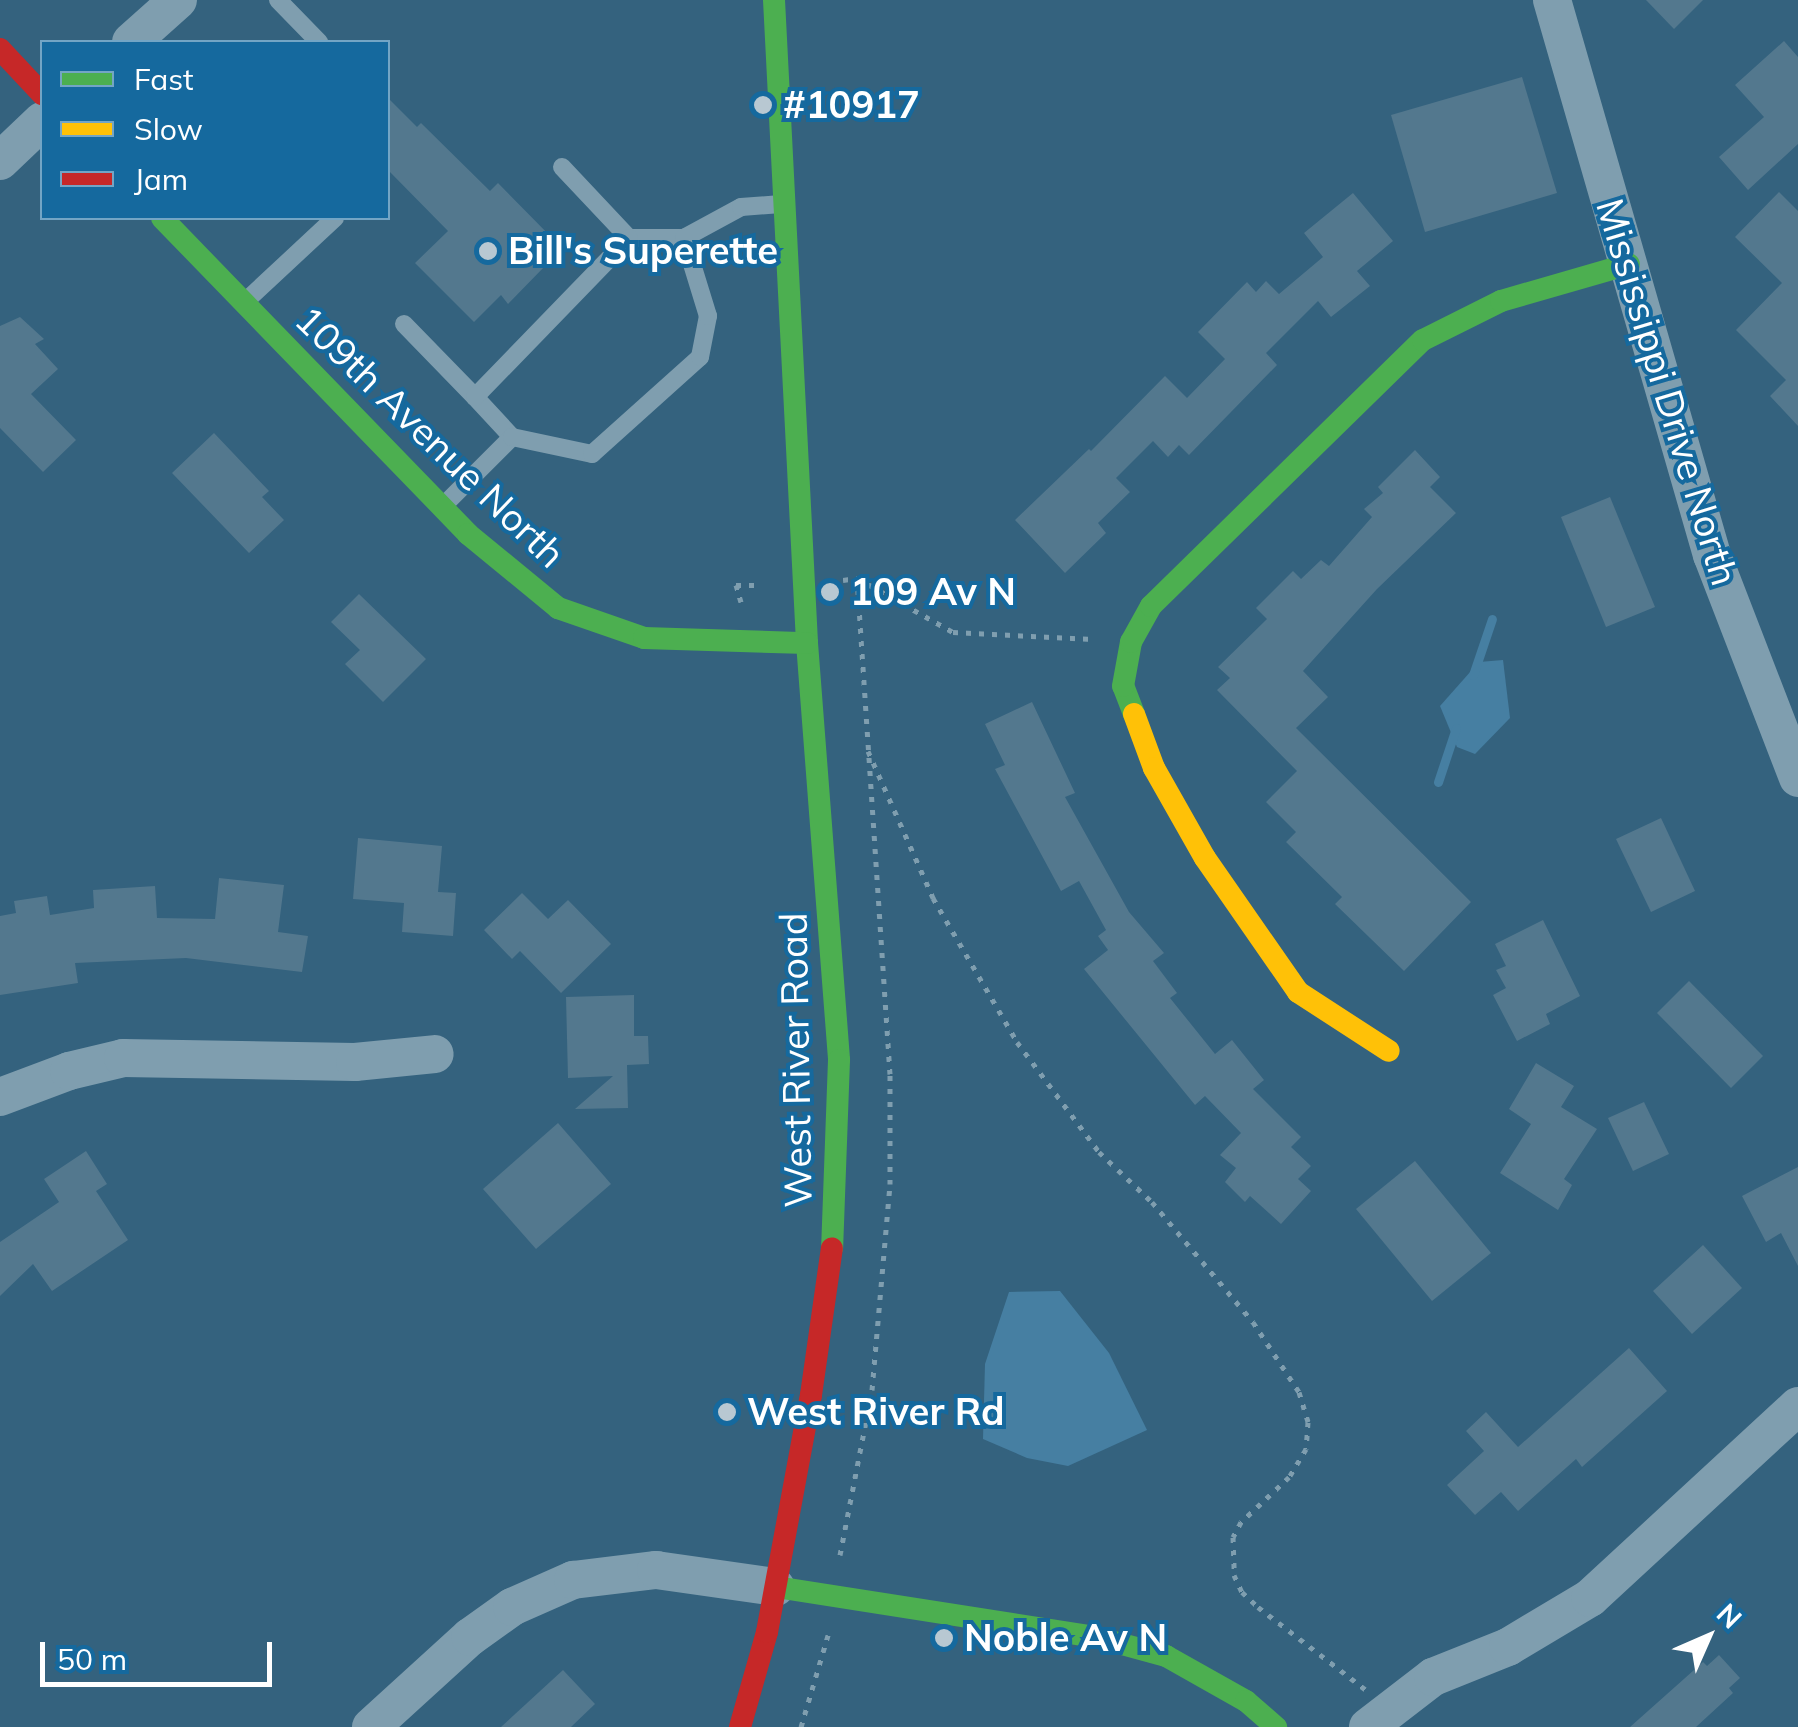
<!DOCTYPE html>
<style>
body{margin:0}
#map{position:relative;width:1798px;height:1727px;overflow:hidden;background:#34627e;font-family:Mulish,sans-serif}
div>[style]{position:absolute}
.water>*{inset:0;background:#467fa2}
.stream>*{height:9px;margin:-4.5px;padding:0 4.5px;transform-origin:4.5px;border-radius:4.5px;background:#467fa2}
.building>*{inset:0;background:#53788e}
.path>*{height:5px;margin-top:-2.5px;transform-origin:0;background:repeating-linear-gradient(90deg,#7f9eaf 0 5px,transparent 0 13px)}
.lane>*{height:18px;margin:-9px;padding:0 9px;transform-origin:9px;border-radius:9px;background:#7f9eaf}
.street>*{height:38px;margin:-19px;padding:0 19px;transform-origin:19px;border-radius:19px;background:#7f9eaf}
.fast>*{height:22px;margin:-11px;padding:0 11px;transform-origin:11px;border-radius:11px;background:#4caf50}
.slow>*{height:22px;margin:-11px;padding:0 11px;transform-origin:11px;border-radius:11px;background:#ffc107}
.jam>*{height:22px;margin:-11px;padding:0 11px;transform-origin:11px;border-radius:11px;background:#c62828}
.dots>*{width:28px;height:28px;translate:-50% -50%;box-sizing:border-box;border:5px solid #15699e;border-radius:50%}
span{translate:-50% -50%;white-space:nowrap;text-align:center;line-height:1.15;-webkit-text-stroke:8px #15699e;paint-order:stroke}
.poi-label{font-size:38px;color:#fff;font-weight:700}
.left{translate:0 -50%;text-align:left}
.street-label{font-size:38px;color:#fff}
.legend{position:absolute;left:40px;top:40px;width:350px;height:180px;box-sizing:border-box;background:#15699e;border:2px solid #73a5c5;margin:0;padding:12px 18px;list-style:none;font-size:30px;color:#fff}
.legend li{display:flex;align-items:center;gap:20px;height:50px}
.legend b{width:50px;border:2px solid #73a5c5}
.north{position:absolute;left:1658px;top:1587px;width:100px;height:100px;-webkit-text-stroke:8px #15699e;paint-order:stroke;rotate:45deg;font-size:28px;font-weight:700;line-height:40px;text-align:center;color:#fff}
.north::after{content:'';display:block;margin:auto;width:35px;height:45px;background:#fff;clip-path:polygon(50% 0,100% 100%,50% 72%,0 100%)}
.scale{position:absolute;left:40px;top:1642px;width:232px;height:45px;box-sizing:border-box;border:5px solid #fff;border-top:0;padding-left:12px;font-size:30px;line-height:35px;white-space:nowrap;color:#fff;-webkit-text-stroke:8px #15699e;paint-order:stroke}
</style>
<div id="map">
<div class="water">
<div style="clip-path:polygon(1503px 660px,1510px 718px,1475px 754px,1457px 747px,1440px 706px,1479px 662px)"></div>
<div style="clip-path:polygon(1060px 1291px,1109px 1353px,1147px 1430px,1068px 1466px,1027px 1458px,983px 1439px,985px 1364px,1009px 1292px)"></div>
</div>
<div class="stream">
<div style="left:1473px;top:675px;width:59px;rotate:-71.3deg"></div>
<div style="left:1438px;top:782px;width:57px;rotate:-71.6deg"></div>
</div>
<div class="building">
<div style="clip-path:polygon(1646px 0,1703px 0,1674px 29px)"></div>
<div style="clip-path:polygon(1784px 41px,1798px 57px,1798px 144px,1748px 190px,1719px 157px,1764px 117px,1735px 85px)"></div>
<div style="clip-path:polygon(1522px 77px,1557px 193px,1425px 232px,1391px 115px)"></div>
<div style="clip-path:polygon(388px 98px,417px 127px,421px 123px,490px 191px,498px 183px,557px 243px,540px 259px,546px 265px,508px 304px,501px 295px,474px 322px,415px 263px,448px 231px,388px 170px)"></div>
<div style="clip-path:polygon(1779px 192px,1798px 211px,1798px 426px,1770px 396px,1786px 380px,1736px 330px,1782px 283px,1735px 237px)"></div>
<div style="clip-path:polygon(1353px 193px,1393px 241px,1357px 271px,1370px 286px,1331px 317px,1318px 301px,1266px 353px,1277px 365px,1189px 455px,1179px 445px,1168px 457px,1153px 441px,1116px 478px,1130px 492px,1098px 523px,1106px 533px,1065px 573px,1015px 520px,1089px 449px,1091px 451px,1165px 376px,1187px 398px,1225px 359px,1198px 332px,1247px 282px,1256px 292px,1266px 281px,1279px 294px,1323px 257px,1304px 233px)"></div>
<div style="clip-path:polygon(20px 317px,44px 339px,35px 344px,58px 369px,31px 394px,76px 440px,43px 472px,0 428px,0 326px)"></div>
<div style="clip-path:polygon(214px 433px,269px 491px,262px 497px,284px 520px,249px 553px,172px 473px)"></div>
<div style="clip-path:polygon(1415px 450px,1440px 477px,1430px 487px,1456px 513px,1377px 589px,1303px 671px,1328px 697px,1296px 728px,1471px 902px,1404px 971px,1335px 904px,1342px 897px,1286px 842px,1296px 832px,1266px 802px,1297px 771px,1217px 690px,1230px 678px,1218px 667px,1267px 619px,1256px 608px,1293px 571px,1301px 579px,1321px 560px,1329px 566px,1372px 517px,1364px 509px,1383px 493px,1378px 487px)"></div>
<div style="clip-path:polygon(1610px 497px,1655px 607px,1606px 627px,1561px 517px)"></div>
<div style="clip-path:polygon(359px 594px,426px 659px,383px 702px,345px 664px,360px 650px,331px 622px)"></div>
<div style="clip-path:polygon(1032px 702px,1075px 793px,1065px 797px,1129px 912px,1164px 953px,1153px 961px,1177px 993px,1170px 998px,1215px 1054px,1232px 1040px,1264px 1080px,1253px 1089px,1301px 1137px,1291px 1147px,1311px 1166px,1298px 1179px,1311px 1191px,1281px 1224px,1250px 1196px,1245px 1202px,1225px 1182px,1236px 1168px,1220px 1155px,1241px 1133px,1205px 1096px,1195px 1105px,1084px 969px,1108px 950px,1098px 936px,1106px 930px,1079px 881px,1061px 891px,995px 769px,1005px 765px,985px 724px)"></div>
<div style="clip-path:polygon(1661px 818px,1695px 891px,1651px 912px,1616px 839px)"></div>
<div style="clip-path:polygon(358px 838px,442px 846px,438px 892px,456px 893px,453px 936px,402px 932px,404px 903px,353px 899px)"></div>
<div style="clip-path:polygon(219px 878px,284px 885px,278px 932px,308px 936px,302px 972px,186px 958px,75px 963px,78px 983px,0 995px,0 916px,16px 913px,14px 901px,47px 896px,50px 915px,94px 908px,93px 890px,155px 886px,157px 918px,215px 919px)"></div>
<div style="clip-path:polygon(522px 893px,548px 919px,568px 900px,611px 944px,561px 993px,520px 951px,512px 959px,484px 930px)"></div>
<div style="clip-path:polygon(1543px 920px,1580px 996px,1546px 1014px,1550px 1024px,1517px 1041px,1493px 995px,1506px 988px,1496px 970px,1506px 966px,1495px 944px)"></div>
<div style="clip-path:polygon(1689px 981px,1763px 1056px,1731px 1088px,1657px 1013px)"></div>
<div style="clip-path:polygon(634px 995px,634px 1036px,648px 1036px,649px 1064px,627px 1065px,628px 1108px,575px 1109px,613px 1076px,568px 1078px,566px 997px)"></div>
<div style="clip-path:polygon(1536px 1063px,1574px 1086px,1561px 1107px,1597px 1129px,1564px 1179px,1572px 1185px,1558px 1210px,1500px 1173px,1531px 1124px,1509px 1109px)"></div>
<div style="clip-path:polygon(1644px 1102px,1669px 1154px,1633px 1171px,1608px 1118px)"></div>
<div style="clip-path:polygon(558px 1123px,611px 1184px,536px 1249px,483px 1189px)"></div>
<div style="clip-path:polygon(86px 1151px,107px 1184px,96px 1191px,128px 1240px,52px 1291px,33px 1264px,0 1296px,0 1242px,59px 1202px,44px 1179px)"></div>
<div style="clip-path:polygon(1415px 1161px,1491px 1253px,1432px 1301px,1356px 1209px)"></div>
<div style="clip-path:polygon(1798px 1167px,1798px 1266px,1781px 1233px,1766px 1242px,1742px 1196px)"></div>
<div style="clip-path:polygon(1703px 1245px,1742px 1288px,1692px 1334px,1653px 1291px)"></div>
<div style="clip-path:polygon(1629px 1348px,1667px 1391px,1582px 1467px,1576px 1459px,1518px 1511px,1501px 1492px,1475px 1515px,1447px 1485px,1484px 1451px,1466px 1431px,1486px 1412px,1518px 1447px)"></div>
<div style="clip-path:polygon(1719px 1655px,1740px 1678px,1729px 1688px,1733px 1693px,1696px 1727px,1630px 1727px,1703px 1662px,1707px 1666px)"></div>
<div style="clip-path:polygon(563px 1670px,595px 1704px,571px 1727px,501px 1727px)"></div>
</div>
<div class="path">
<div style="left:843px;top:580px;width:14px;rotate:-8deg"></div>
<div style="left:857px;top:578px;width:110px;rotate:29.4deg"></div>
<div style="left:953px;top:632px;width:140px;rotate:2.9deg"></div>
<div style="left:741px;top:602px;width:18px;rotate:-106deg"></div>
<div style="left:736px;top:585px;width:26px"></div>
<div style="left:868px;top:751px;width:161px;rotate:66.1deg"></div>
<div style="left:933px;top:898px;width:167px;rotate:59.7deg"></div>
<div style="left:1017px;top:1042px;width:137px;rotate:53.3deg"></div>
<div style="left:1099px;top:1152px;width:73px;rotate:43.3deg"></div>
<div style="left:1152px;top:1202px;width:157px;rotate:49.9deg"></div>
<div style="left:1253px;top:1322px;width:84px;rotate:56.7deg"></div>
<div style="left:1299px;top:1392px;width:31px;rotate:73deg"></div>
<div style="left:1308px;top:1422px;width:27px;rotate:94deg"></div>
<div style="left:1306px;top:1449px;width:33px;rotate:121deg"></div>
<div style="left:1289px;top:1477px;width:66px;rotate:136.8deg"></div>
<div style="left:1241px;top:1522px;width:17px;rotate:118deg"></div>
<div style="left:1233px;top:1537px;width:38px;rotate:88deg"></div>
<div style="left:1234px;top:1575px;width:19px;rotate:65deg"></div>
<div style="left:1242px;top:1592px;width:22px;rotate:43deg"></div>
<div style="left:1258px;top:1607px;width:135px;rotate:37.5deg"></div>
<div style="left:840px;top:1555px;width:168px;rotate:-79deg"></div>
<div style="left:872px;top:1390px;width:207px;rotate:-85deg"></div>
<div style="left:890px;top:1184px;width:110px;rotate:-90deg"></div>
<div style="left:890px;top:1074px;width:497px;rotate:-93.8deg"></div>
<div style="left:801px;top:1727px;width:96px;rotate:-73.6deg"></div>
</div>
<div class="lane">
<div style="left:278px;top:0;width:59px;rotate:45.7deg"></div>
<div style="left:562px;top:167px;width:98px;rotate:46.7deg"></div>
<div style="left:629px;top:238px;width:55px"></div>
<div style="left:248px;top:299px;width:119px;rotate:-43deg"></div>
<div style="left:404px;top:324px;width:102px;rotate:45.8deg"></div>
<div style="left:512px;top:437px;width:54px;rotate:-132.8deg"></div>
<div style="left:475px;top:397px;width:221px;rotate:-45.9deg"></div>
<div style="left:445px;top:504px;width:95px;rotate:-45deg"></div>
<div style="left:512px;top:437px;width:82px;rotate:12deg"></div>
<div style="left:592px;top:454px;width:145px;rotate:-41.9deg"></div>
<div style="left:700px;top:357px;width:42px;rotate:-79deg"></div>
<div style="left:708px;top:316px;width:82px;rotate:-107.1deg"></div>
<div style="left:684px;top:238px;width:65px;rotate:-28.5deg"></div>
<div style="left:741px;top:207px;width:40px;rotate:-4.3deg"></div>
</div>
<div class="street">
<div style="left:1552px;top:0;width:578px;rotate:73.92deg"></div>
<div style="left:1712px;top:555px;width:239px;rotate:68.9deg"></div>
<div style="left:131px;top:42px;width:63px;rotate:-41.8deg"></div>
<div style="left:0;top:161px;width:58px;rotate:-43.6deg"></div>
<div style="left:0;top:1097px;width:74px;rotate:-20.6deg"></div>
<div style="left:69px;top:1071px;width:56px;rotate:-13.5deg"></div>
<div style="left:123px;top:1058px;width:232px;rotate:1deg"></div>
<div style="left:355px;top:1062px;width:80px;rotate:-5.7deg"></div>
<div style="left:371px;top:1727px;width:134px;rotate:-42.3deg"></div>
<div style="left:470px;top:1637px;width:52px;rotate:-35.5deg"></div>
<div style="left:512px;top:1607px;width:67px;rotate:-23.9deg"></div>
<div style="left:573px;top:1580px;width:84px;rotate:-6.9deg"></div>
<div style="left:656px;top:1570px;width:121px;rotate:8.1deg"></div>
<div style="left:1368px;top:1727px;width:82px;rotate:-37.6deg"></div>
<div style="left:1433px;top:1677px;width:81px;rotate:-21.8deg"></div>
<div style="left:1508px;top:1647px;width:96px;rotate:-30.9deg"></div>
<div style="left:1590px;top:1598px;width:283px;rotate:-42.7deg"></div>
</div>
<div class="fast">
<div style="left:774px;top:0;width:644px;rotate:87.06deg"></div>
<div style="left:807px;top:643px;width:418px;rotate:85.6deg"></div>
<div style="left:839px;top:1060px;width:188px;rotate:92.1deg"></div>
<div style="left:162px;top:218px;width:440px;rotate:45.9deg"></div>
<div style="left:468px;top:534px;width:117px;rotate:39.4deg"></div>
<div style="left:558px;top:608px;width:91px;rotate:19.2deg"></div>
<div style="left:644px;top:638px;width:163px;rotate:1.8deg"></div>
<div style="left:1134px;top:714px;width:30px;rotate:-111deg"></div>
<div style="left:1123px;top:686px;width:45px;rotate:-79.7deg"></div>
<div style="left:1131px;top:642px;width:41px;rotate:-60.9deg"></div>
<div style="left:1151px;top:606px;width:380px;rotate:-44.4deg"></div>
<div style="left:1423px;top:340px;width:87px;rotate:-26.6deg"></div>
<div style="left:1501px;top:301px;width:133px;rotate:-16.1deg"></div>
<div style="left:776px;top:1587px;width:324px;rotate:8.9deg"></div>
<div style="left:1096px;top:1637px;width:73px;rotate:15.2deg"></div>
<div style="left:1166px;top:1656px;width:92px;rotate:29.4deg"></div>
<div style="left:1246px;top:1701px;width:40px;rotate:41deg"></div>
</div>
<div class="slow">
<div style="left:1134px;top:714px;width:58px;rotate:69.7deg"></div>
<div style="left:1154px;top:768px;width:103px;rotate:60.5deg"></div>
<div style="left:1205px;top:858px;width:163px;rotate:55.2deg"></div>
<div style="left:1298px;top:992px;width:108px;rotate:33deg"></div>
</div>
<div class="jam">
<div style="left:0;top:49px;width:62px;rotate:47deg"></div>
<div style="left:740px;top:1727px;width:99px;rotate:-74.1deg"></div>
<div style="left:767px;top:1632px;width:241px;rotate:-79.5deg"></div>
<div style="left:811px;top:1395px;width:148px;rotate:-81.9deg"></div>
</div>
<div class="dots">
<div style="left:763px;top:105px;background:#b8c8d2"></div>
<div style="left:488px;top:251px;background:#b8c8d2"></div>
<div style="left:830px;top:592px;background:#b8c8d2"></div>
<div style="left:727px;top:1412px;background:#b8c8d2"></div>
<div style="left:944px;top:1638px;background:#b8c8d2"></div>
</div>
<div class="poi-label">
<span class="left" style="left:783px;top:105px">#10917</span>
<span class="left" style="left:508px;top:251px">Bill's Superette</span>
<span class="left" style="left:850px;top:592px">109 Av N</span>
<span class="left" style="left:747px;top:1412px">West River Rd</span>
<span class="left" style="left:964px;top:1638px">Noble Av N</span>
</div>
<div class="street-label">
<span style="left:1667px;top:392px;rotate:73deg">Mississippi Drive North</span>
<span style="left:430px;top:437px;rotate:44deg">109th Avenue North</span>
<span style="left:796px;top:1060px;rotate:-91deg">West River Road</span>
</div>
<ul class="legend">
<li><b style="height:12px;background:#4caf50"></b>Fast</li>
<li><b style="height:12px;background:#ffc107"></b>Slow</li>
<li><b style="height:12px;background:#c62828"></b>Jam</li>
</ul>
<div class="north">N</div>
<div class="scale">50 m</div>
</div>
